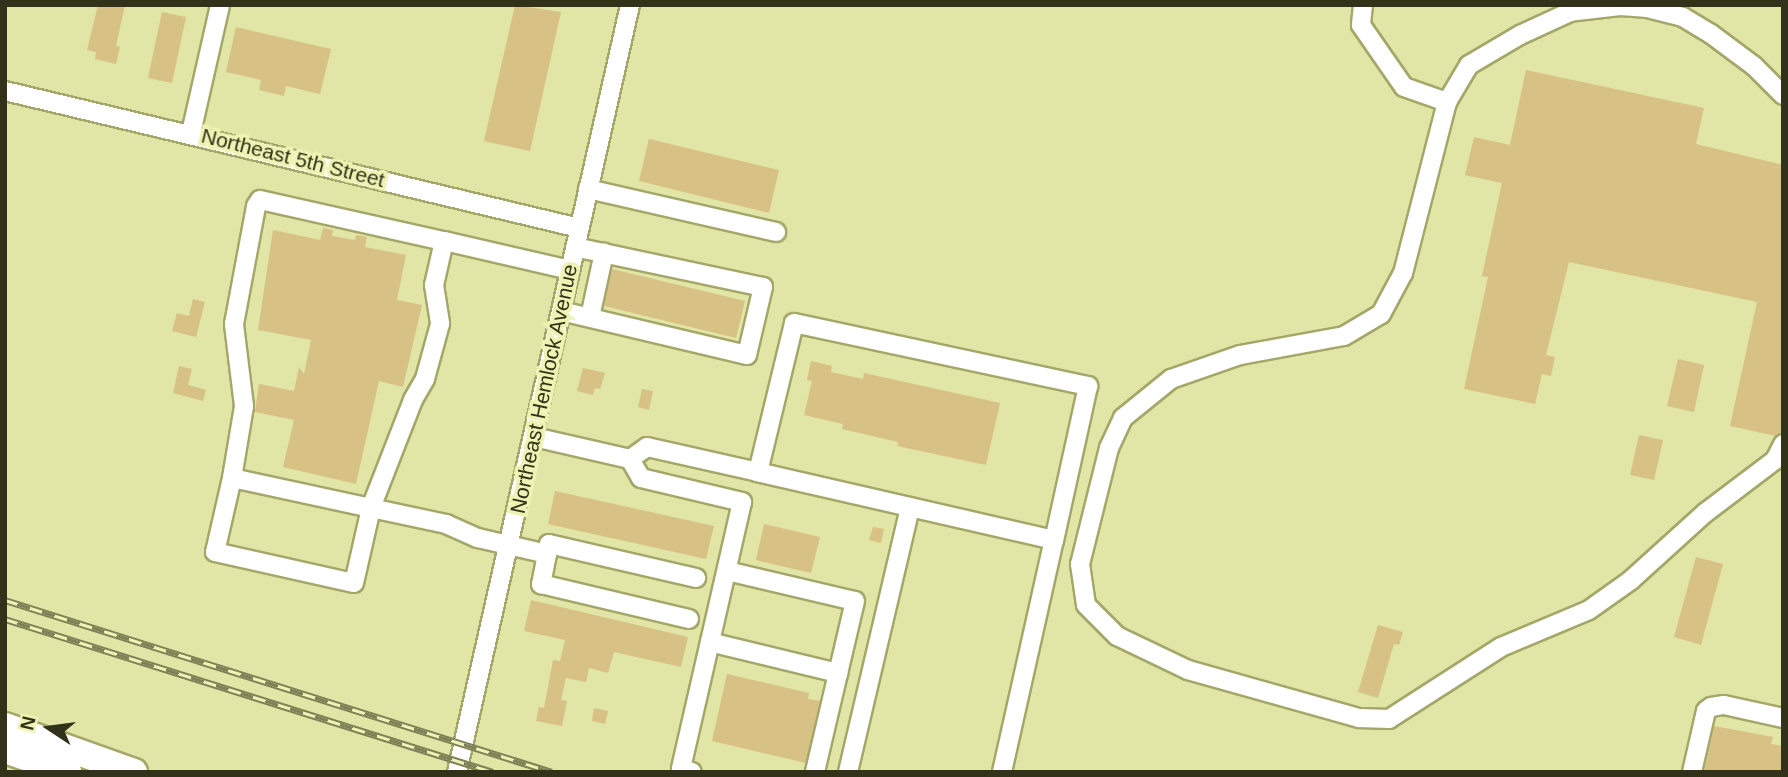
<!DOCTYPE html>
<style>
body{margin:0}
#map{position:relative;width:1788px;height:777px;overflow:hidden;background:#e1e5a5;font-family:Arial,sans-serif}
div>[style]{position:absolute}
.building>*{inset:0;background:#d7c184}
.roads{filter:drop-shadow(2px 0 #a4a769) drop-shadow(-2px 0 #a4a769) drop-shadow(0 2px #a4a769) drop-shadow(0 -2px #a4a769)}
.minor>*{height:18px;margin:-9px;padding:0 9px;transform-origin:9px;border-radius:9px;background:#fff}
.highway>*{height:26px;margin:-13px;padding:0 13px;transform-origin:13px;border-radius:13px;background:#fff}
.rail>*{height:7px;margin-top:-3.5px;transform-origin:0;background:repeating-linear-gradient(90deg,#eef2b2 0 13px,#7e8056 0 26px);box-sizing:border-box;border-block:2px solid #7e8056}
span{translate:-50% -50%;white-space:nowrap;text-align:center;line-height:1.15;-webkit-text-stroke:7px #eef2b2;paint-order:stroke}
.street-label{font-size:21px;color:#313219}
.frame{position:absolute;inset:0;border:7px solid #313219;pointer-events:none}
.north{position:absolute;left:14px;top:693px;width:70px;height:70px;-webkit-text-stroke:5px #eef2b2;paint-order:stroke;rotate:283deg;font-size:19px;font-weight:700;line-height:28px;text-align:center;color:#313219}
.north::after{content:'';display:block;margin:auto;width:24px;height:32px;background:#313219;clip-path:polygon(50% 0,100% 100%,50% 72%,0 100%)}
</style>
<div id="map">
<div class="building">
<div style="clip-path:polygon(98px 5px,125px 5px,116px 46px,120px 47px,116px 64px,95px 59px,96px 52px,87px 50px)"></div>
<div style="clip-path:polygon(515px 5px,561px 12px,530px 151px,484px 141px)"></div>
<div style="clip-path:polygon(162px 12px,186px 17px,172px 83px,148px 78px)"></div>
<div style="clip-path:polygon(236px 27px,331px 49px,320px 94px,286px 86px,284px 96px,259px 90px,261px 80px,226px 72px)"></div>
<div style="clip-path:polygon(1526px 70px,1704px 108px,1696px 144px,1783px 165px,1782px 433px,1776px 436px,1730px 426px,1757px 302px,1569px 262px,1546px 355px,1555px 357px,1551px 376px,1542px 374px,1535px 404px,1464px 389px,1488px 277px,1482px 276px,1502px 183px,1465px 175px,1474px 137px,1510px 145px)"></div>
<div style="clip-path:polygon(649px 139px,779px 170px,769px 213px,639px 181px)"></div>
<div style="clip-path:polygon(323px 228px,333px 230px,332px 236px,355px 240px,356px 235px,367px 237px,365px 247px,406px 255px,397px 300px,422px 305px,403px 387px,379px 381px,356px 484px,283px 467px,294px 420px,255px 412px,259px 384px,294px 391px,299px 367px,304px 374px,311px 340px,258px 330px,273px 230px,320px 240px)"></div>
<div style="clip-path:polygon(612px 269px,745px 301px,736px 338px,604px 306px)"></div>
<div style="clip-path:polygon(193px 299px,205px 302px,196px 337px,172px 331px,177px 313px,189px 316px)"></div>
<div style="clip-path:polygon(1678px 359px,1704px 365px,1694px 412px,1667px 406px)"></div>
<div style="clip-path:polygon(811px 361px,832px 366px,831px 372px,863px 379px,864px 373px,1000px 403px,986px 465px,897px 446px,898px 442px,842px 429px,843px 424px,804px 415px,812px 381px,807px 380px)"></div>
<div style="clip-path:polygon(179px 366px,192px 369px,188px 385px,206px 390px,203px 401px,173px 393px)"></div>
<div style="clip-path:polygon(583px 368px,605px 373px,600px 389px,595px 388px,593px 395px,577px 391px)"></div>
<div style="clip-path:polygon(642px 389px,653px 391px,649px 410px,638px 407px)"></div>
<div style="clip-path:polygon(1639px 435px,1663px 440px,1654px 480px,1630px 475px)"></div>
<div style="clip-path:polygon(555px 491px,714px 526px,706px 559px,548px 524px)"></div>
<div style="clip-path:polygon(764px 524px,820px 537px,811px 573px,756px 560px)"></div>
<div style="clip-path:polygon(873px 527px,884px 529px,881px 543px,869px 540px)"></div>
<div style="clip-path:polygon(1696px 557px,1723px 564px,1701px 645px,1674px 637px)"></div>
<div style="clip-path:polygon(531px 600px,688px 637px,681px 667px,614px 652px,608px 673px,589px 668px,586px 682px,566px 678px,561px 700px,567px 701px,562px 726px,536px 721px,539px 707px,544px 708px,553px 660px,560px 661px,565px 640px,524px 631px)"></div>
<div style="clip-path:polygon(1378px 625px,1403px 632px,1399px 645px,1394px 644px,1378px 698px,1358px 692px)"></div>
<div style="clip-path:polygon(727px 674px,809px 693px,808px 699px,820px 701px,806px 763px,712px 741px)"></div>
<div style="clip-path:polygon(594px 708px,608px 711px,605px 724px,592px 721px)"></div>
<div style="clip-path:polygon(1714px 726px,1773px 737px,1771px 744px,1783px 746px,1783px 772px,1704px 772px)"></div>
</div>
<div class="roads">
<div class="minor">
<div style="left:1363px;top:5px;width:20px;rotate:96deg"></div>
<div style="left:1361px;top:25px;width:75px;rotate:55.3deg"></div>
<div style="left:1404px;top:87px;width:46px;rotate:19.2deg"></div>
<div style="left:5px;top:91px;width:590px;rotate:13.42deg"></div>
<div style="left:1783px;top:95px;width:41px;rotate:-135deg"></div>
<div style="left:1754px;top:66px;width:54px;rotate:-143.3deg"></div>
<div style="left:1711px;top:34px;width:33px;rotate:-149deg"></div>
<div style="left:1683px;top:17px;width:36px;rotate:-166deg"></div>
<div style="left:1648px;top:8px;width:28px;rotate:-176deg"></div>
<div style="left:1620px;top:6px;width:50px;rotate:173.2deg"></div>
<div style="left:1570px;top:12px;width:55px;rotate:155.3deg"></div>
<div style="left:1520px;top:35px;width:59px;rotate:149.5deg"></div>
<div style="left:1469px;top:65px;width:43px;rotate:120.7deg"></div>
<div style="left:1447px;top:102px;width:177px;rotate:104.4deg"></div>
<div style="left:1403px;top:273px;width:47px;rotate:118.2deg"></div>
<div style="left:1381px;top:314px;width:43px;rotate:149.3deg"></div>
<div style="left:1344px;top:336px;width:106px;rotate:169.6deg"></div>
<div style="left:1240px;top:355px;width:73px;rotate:160.8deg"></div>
<div style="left:1171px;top:379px;width:62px;rotate:140.9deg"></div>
<div style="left:1123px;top:418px;width:33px;rotate:115deg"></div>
<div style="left:1109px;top:448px;width:120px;rotate:104deg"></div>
<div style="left:1080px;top:564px;width:41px;rotate:81.7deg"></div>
<div style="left:1086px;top:605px;width:44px;rotate:45deg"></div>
<div style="left:1117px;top:636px;width:79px;rotate:25.6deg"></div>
<div style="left:1188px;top:670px;width:178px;rotate:15.7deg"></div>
<div style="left:1359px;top:718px;width:30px;rotate:2deg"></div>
<div style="left:1389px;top:719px;width:133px;rotate:-32.7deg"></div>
<div style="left:1501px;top:647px;width:95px;rotate:-22.8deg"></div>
<div style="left:1589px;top:610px;width:52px;rotate:-35.5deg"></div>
<div style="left:1631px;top:580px;width:100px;rotate:-42.2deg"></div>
<div style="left:1705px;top:513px;width:88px;rotate:-37.1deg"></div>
<div style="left:1775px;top:460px;width:18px;rotate:-63deg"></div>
<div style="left:191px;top:133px;width:131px;rotate:-77.2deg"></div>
<div style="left:588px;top:189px;width:193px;rotate:12.9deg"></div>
<div style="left:570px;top:270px;width:129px;rotate:-167deg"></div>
<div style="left:444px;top:241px;width:45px;rotate:102.8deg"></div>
<div style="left:434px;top:285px;width:39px;rotate:81deg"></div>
<div style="left:440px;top:324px;width:57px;rotate:105.3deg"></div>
<div style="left:425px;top:379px;width:24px;rotate:120deg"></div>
<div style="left:413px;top:400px;width:116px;rotate:111.3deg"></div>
<div style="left:371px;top:508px;width:77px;rotate:12deg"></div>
<div style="left:446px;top:524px;width:35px;rotate:24deg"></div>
<div style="left:478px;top:538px;width:71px;rotate:13.1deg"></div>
<div style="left:547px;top:554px;width:10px;rotate:-79deg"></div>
<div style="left:549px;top:544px;width:151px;rotate:13deg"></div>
<div style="left:561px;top:311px;width:191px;rotate:13.3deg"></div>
<div style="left:747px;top:355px;width:70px;rotate:-76.8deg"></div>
<div style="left:763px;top:287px;width:192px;rotate:-168deg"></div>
<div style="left:590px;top:317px;width:66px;rotate:-77.7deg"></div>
<div style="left:534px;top:437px;width:98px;rotate:12.9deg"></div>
<div style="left:630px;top:459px;width:21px;rotate:-35deg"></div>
<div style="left:647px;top:447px;width:114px;rotate:12.7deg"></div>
<div style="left:758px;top:472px;width:153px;rotate:-76.4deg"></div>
<div style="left:794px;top:323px;width:301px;rotate:12.1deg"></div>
<div style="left:1088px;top:386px;width:158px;rotate:102.4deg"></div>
<div style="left:1054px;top:540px;width:304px;rotate:-167.1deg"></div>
<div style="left:630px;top:459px;width:22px;rotate:60deg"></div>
<div style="left:641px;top:478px;width:104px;rotate:13.4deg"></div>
<div style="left:742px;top:502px;width:274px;rotate:102.9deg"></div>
<div style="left:681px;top:769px;width:11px;rotate:15deg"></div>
<div style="left:232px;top:478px;width:76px;rotate:102.9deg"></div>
<div style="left:215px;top:552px;width:142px;rotate:12.6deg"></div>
<div style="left:354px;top:583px;width:77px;rotate:-77.2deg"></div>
<div style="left:371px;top:508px;width:142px;rotate:-167.8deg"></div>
<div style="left:232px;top:478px;width:73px;rotate:-80.5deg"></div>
<div style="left:244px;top:406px;width:83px;rotate:-97deg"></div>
<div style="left:234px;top:324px;width:120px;rotate:-79.4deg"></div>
<div style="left:256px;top:206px;width:7px;rotate:-56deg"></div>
<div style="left:260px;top:200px;width:189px;rotate:12.6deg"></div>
<div style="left:547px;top:554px;width:31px;rotate:101deg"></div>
<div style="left:541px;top:584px;width:152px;rotate:13.3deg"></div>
<div style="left:727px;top:571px;width:131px;rotate:13.2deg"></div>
<div style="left:855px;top:601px;width:176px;rotate:103.2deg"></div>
<div style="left:710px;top:642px;width:132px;rotate:13.6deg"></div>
<div style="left:457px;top:772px;width:786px;rotate:-77.29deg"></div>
<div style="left:848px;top:772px;width:272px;rotate:-76.8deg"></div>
<div style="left:1002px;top:772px;width:238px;rotate:-77.4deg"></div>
<div style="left:1692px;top:772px;width:63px;rotate:-77.1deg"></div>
<div style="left:1706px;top:711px;width:6px;rotate:-39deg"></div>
<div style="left:1711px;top:707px;width:13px;rotate:-9deg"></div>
<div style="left:1724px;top:705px;width:60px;rotate:12.4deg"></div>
</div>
<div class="highway">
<div style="left:5px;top:726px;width:137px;rotate:19.6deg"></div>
<div style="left:5px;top:750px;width:67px;rotate:19.2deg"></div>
</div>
</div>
<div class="rail">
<div style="left:5px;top:600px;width:573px;rotate:17.46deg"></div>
<div style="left:5px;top:619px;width:511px;rotate:17.41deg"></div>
</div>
<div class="street-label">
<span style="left:293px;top:158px;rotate:14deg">Northeast 5th Street</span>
<span style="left:544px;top:389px;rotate:-78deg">Northeast Hemlock Avenue</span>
</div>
<div class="frame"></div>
<div class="north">N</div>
</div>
